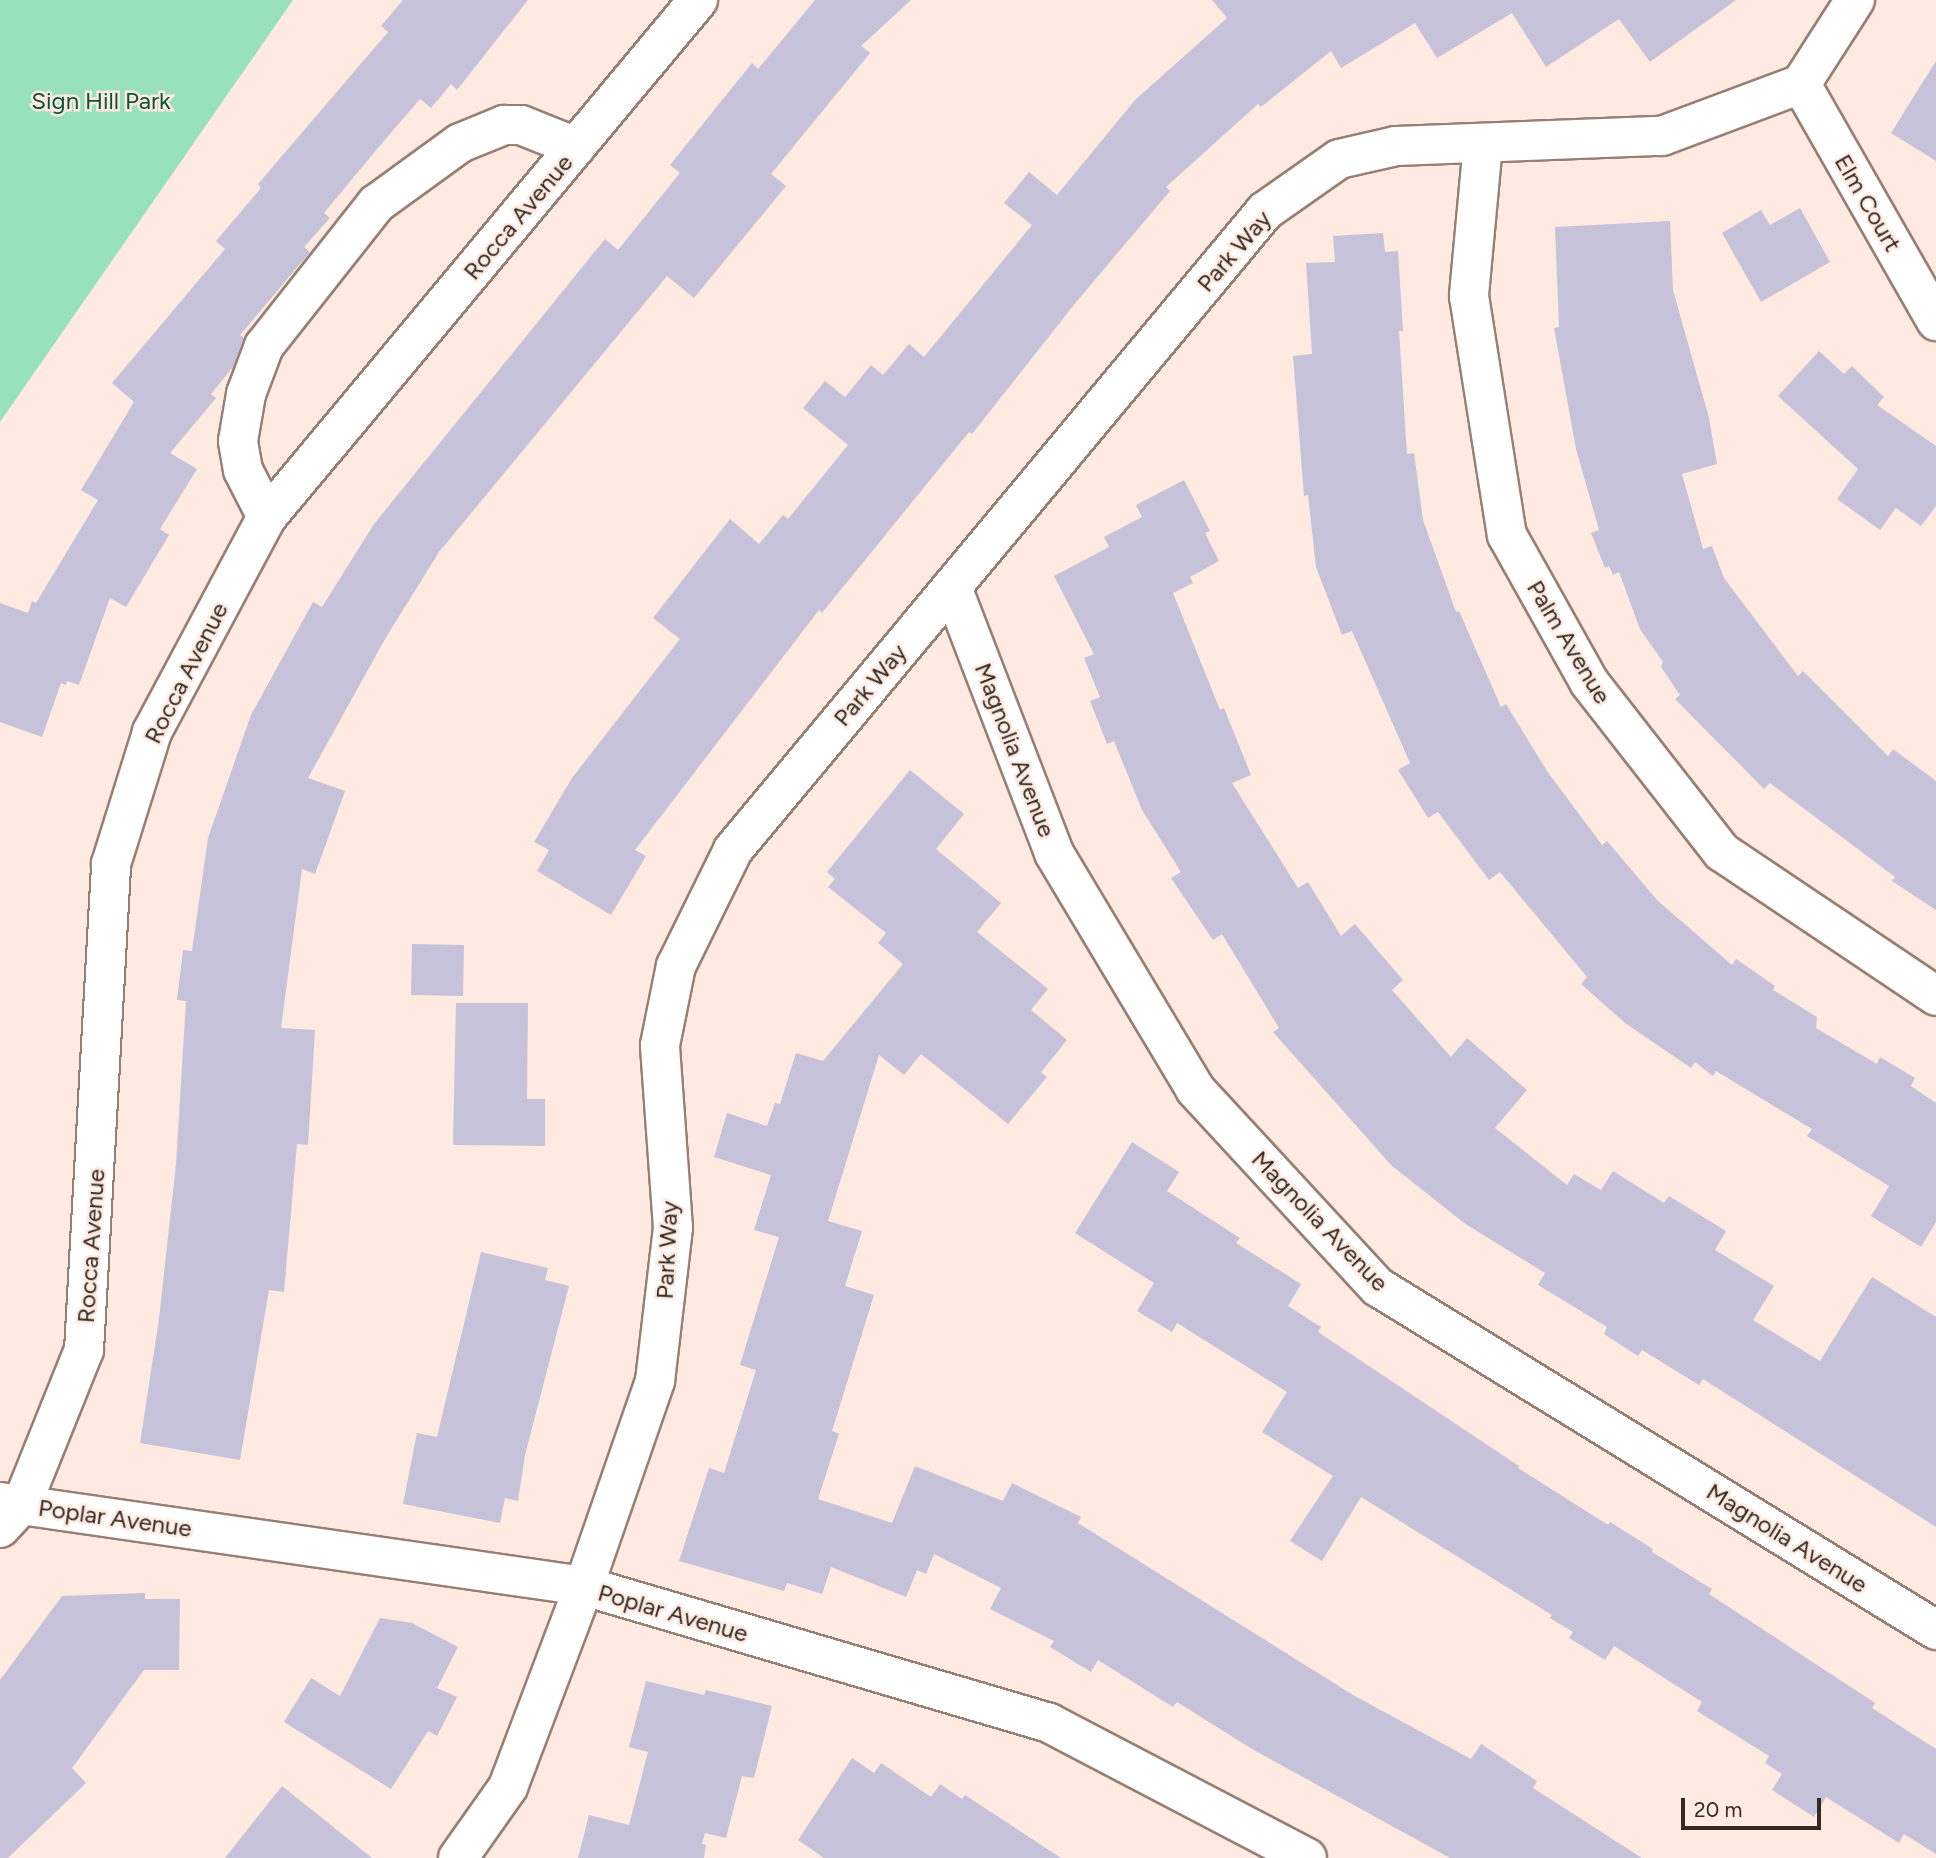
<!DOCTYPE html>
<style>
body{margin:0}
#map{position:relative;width:1936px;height:1858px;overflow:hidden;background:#feeae0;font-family:Figtree,sans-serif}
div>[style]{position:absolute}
.green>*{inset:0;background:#98e1bd}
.building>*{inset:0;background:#c6c2da}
.roads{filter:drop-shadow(2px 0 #977f74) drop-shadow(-2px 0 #977f74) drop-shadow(0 2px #977f74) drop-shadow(0 -2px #977f74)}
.minor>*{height:38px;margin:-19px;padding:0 19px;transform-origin:19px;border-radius:19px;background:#fff}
span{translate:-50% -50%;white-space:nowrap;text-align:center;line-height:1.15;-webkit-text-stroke:5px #feeae0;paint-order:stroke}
.park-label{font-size:24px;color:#0b5339}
.street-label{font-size:24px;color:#332925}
.scale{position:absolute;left:1681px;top:1798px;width:140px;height:32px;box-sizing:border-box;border:4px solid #332925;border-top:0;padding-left:9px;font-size:21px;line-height:24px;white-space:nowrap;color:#332925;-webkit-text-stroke:5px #feeae0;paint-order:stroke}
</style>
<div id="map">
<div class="green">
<div style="clip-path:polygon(0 0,293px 0,0 422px)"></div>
</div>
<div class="building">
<div style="clip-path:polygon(403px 0,528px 0,457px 90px,451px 84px,431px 108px,420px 99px,377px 149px,324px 213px,330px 218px,304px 247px,310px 252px,240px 335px,244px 338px,233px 367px,211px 394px,216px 398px,170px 453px,197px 469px,160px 529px,169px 535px,126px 607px,110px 598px,79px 685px,67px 681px,66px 685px,61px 683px,42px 737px,0 722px,0 603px,28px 613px,32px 601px,36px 603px,98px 500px,81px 490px,134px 402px,112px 383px,225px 249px,216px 241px,261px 188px,258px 184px,388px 32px,381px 26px)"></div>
<div style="clip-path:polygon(815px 0,911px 0,861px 46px,870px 53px,771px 174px,786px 186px,694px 298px,667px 276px,439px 552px,385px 639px,308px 778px,345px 791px,315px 874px,302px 869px,281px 1028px,315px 1030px,308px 1145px,297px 1144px,284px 1292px,269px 1290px,240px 1460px,140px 1443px,159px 1319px,176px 1164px,186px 1001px,177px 1000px,183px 950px,192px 951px,208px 838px,251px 715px,313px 602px,322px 607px,374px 524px,605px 239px,618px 250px,680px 173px,670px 165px,752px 63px,758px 69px)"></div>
<div style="clip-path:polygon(1212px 0,1736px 0,1650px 62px,1619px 19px,1546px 67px,1512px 13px,1437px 58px,1415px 23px,1341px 68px,1331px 51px,1261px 107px,1258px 104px,1166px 187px,1170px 191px,1077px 301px,972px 434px,969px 432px,822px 613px,819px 610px,635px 850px,646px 856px,611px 915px,537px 871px,549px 850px,534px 842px,572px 778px,680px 639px,653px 618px,730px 519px,759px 544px,783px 515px,788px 519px,848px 445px,803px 408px,825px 381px,845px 397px,871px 365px,883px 375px,909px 344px,924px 357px,1032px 225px,1004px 203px,1029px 172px,1057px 195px,1135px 100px,1227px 18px)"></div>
<div style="clip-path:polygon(1936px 61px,1936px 161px,1891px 133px)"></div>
<div style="clip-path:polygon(1800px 208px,1830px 262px,1761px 302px,1722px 233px,1761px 210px,1770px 225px)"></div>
<div style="clip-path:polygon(1670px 221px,1673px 290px,1709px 418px,1717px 464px,1682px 474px,1703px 549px,1712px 546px,1724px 578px,1798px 676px,1803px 671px,1888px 756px,1893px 749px,1936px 781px,1936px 910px,1892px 881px,1895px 877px,1770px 783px,1764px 789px,1675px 699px,1680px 695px,1661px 667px,1663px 662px,1640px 629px,1619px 572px,1613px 575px,1609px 566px,1605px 568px,1591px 533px,1599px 530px,1576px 449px,1554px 328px,1559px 327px,1555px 227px)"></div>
<div style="clip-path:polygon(1383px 233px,1385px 252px,1398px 251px,1403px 331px,1399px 331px,1407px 454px,1414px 453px,1423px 520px,1456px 612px,1459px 611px,1501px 707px,1506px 704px,1547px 771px,1602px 845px,1607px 841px,1658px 901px,1732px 965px,1736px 959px,1775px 986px,1773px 990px,1817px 1017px,1816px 1028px,1877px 1064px,1880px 1057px,1915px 1078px,1911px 1086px,1936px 1103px,1936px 1222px,1921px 1247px,1871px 1216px,1889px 1186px,1807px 1136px,1812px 1129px,1716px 1071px,1713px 1076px,1695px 1062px,1691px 1068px,1625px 1023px,1581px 984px,1587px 977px,1500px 872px,1489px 880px,1438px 812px,1428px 818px,1398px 770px,1410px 763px,1352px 631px,1342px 635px,1316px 567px,1308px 495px,1304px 496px,1293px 356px,1312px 354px,1306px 263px,1335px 262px,1333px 236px)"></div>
<div style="clip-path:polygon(1819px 351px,1844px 374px,1852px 366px,1884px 397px,1877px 405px,1936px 446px,1936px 506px,1921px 526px,1896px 508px,1880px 530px,1837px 499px,1858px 469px,1778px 396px)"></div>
<div style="clip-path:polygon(1184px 480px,1210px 531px,1205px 533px,1219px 561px,1190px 577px,1193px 583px,1173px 593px,1220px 710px,1224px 708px,1251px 775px,1232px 783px,1298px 888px,1308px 882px,1341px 936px,1355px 924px,1403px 980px,1392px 990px,1451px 1057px,1467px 1038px,1527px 1090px,1495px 1128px,1567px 1185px,1574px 1174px,1601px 1190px,1613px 1171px,1664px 1203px,1669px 1196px,1726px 1231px,1715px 1250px,1774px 1286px,1753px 1320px,1820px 1361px,1872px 1277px,1936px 1317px,1936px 1527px,1703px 1379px,1699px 1385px,1642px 1350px,1638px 1356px,1604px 1334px,1607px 1327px,1538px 1285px,1545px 1273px,1464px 1223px,1391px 1165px,1273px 1032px,1279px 1028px,1222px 934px,1213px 940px,1171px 878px,1181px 872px,1142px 810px,1114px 741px,1107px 744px,1090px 701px,1100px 697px,1084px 658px,1094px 654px,1054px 576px,1109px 547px,1104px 537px,1142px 517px,1136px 505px)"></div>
<div style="clip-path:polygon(910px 770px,964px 814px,936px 849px,1001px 903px,977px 932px,1048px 989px,1031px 1010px,1067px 1040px,1041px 1072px,1047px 1077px,1008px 1124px,921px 1054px,904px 1075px,879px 1055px,828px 1221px,862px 1231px,845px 1286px,874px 1295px,832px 1431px,839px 1434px,818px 1499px,892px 1523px,915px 1466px,1003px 1501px,1012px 1483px,1081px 1517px,1078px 1523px,1353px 1695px,1471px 1759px,1481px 1744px,1537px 1781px,1533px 1788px,1642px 1858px,1450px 1858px,1252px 1749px,1177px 1702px,1173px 1707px,1098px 1660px,1091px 1672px,1050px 1647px,1054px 1641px,990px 1609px,1001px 1588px,934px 1554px,926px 1574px,917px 1570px,906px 1597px,831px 1567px,822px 1594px,787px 1583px,784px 1591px,679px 1561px,709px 1468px,724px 1473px,756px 1370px,740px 1365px,779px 1237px,754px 1230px,771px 1175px,714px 1157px,727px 1113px,767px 1126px,775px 1103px,780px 1104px,796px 1053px,823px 1061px,903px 964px,878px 943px,886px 933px,828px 887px,835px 879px,827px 872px)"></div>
<div style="clip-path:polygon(412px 944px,464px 945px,463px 996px,411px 995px)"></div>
<div style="clip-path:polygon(456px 1003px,528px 1003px,527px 1099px,545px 1099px,545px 1146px,453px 1145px)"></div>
<div style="clip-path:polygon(1132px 1142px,1179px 1172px,1167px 1191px,1240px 1238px,1236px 1243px,1301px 1284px,1288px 1306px,1321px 1327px,1318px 1332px,1519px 1466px,1518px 1468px,1608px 1525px,1610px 1522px,1653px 1549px,1652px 1552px,1712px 1589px,1709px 1594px,1875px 1703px,1872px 1708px,1936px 1749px,1936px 1854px,1904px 1834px,1899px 1843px,1826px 1797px,1814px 1817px,1772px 1790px,1782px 1774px,1765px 1763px,1769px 1756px,1697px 1711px,1702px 1702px,1614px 1646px,1605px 1660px,1569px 1638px,1573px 1632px,1550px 1618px,1552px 1615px,1361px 1497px,1322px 1561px,1290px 1541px,1333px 1476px,1262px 1432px,1287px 1392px,1177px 1323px,1172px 1332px,1137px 1311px,1154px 1283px,1075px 1233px)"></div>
<div style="clip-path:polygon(481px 1252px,548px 1268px,545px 1280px,569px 1286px,525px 1455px,518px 1501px,505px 1498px,500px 1523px,403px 1504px,417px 1433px,437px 1437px)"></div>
<div style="clip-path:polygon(145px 1593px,145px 1599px,180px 1599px,179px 1670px,144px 1670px,72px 1768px,86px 1783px,8px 1858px,0 1858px,0 1680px,62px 1596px)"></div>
<div style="clip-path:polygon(380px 1618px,412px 1623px,458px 1647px,437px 1688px,457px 1697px,437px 1736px,428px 1731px,391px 1789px,284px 1722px,311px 1678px,340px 1696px)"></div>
<div style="clip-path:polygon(646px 1681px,704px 1695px,706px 1690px,772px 1706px,754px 1778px,742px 1776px,726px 1838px,705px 1833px,702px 1844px,706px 1845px,704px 1858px,578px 1858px,589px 1815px,629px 1825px,648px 1752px,629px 1747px)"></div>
<div style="clip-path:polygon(852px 1758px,874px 1773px,881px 1763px,931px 1797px,940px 1784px,962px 1799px,965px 1795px,1061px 1858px,824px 1858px,798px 1840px)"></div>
<div style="clip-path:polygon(282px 1786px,372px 1858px,225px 1858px)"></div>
</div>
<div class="roads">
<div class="minor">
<div style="left:1801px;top:84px;width:273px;rotate:60.3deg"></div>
<div style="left:1483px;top:144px;width:153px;rotate:95.3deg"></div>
<div style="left:1469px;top:296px;width:242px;rotate:81deg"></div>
<div style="left:1507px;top:535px;width:168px;rotate:60.8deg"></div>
<div style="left:1589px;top:682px;width:216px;rotate:52deg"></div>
<div style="left:1722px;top:852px;width:258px;rotate:33.9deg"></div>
<div style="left:267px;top:517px;width:53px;rotate:-117.1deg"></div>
<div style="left:243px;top:470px;width:29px;rotate:-100deg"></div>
<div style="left:238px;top:441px;width:48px;rotate:-80.3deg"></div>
<div style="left:246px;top:394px;width:51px;rotate:-69.4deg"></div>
<div style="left:264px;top:346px;width:181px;rotate:-51.7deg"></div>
<div style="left:376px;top:204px;width:104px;rotate:-36deg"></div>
<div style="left:460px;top:143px;width:48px;rotate:-22.2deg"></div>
<div style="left:504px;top:125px;width:17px"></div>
<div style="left:521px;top:125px;width:59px;rotate:21.8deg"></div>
<div style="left:952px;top:587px;width:285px;rotate:69deg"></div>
<div style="left:1054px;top:853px;width:275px;rotate:59.1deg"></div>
<div style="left:1195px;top:1089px;width:270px;rotate:47.3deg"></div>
<div style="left:1378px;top:1287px;width:655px;rotate:31.58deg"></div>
<div style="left:0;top:1502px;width:590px;rotate:8.19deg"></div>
<div style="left:584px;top:1586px;width:485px;rotate:16.4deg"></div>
<div style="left:1049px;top:1723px;width:291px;rotate:27.6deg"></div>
<div style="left:0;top:1528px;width:33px;rotate:-47deg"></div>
<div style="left:22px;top:1504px;width:166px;rotate:-68.1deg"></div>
<div style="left:84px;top:1350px;width:487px;rotate:-86.8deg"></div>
<div style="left:111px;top:864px;width:138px;rotate:-72.7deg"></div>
<div style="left:152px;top:732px;width:244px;rotate:-61.9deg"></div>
<div style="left:267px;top:517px;width:673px;rotate:-50.18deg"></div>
<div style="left:458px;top:1858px;width:87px;rotate:-54.8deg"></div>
<div style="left:508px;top:1787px;width:215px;rotate:-69.3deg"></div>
<div style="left:584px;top:1586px;width:217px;rotate:-70.9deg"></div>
<div style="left:655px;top:1381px;width:154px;rotate:-83.3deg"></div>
<div style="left:673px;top:1228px;width:183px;rotate:-94.1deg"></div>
<div style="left:660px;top:1045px;width:81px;rotate:-78.6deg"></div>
<div style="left:676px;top:966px;width:129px;rotate:-63.8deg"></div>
<div style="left:733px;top:850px;width:831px;rotate:-50.22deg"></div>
<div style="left:1265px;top:211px;width:90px;rotate:-35.1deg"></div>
<div style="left:1339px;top:159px;width:58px;rotate:-12.8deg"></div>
<div style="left:1396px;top:146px;width:266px;rotate:-2.2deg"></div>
<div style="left:1662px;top:136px;width:148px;rotate:-20.5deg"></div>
<div style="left:1801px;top:84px;width:100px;rotate:-57.3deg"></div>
</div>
</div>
<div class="park-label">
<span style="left:101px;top:101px">Sign Hill Park</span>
</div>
<div class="street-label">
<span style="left:1868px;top:203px;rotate:60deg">Elm Court</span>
<span style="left:518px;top:217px;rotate:-50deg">Rocca Avenue</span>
<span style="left:1234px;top:251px;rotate:-49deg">Park Way</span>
<span style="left:1569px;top:642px;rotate:59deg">Palm Avenue</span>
<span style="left:186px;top:673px;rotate:-63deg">Rocca Avenue</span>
<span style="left:870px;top:685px;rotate:-50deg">Park Way</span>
<span style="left:1015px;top:750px;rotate:69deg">Magnolia Avenue</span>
<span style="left:1320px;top:1221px;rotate:46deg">Magnolia Avenue</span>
<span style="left:91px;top:1246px;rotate:-86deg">Rocca Avenue</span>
<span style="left:667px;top:1250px;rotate:-87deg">Park Way</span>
<span style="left:115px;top:1518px;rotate:8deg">Poplar Avenue</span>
<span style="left:1787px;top:1538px;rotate:32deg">Magnolia Avenue</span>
<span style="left:673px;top:1613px;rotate:16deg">Poplar Avenue</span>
</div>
<div class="scale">20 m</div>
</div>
